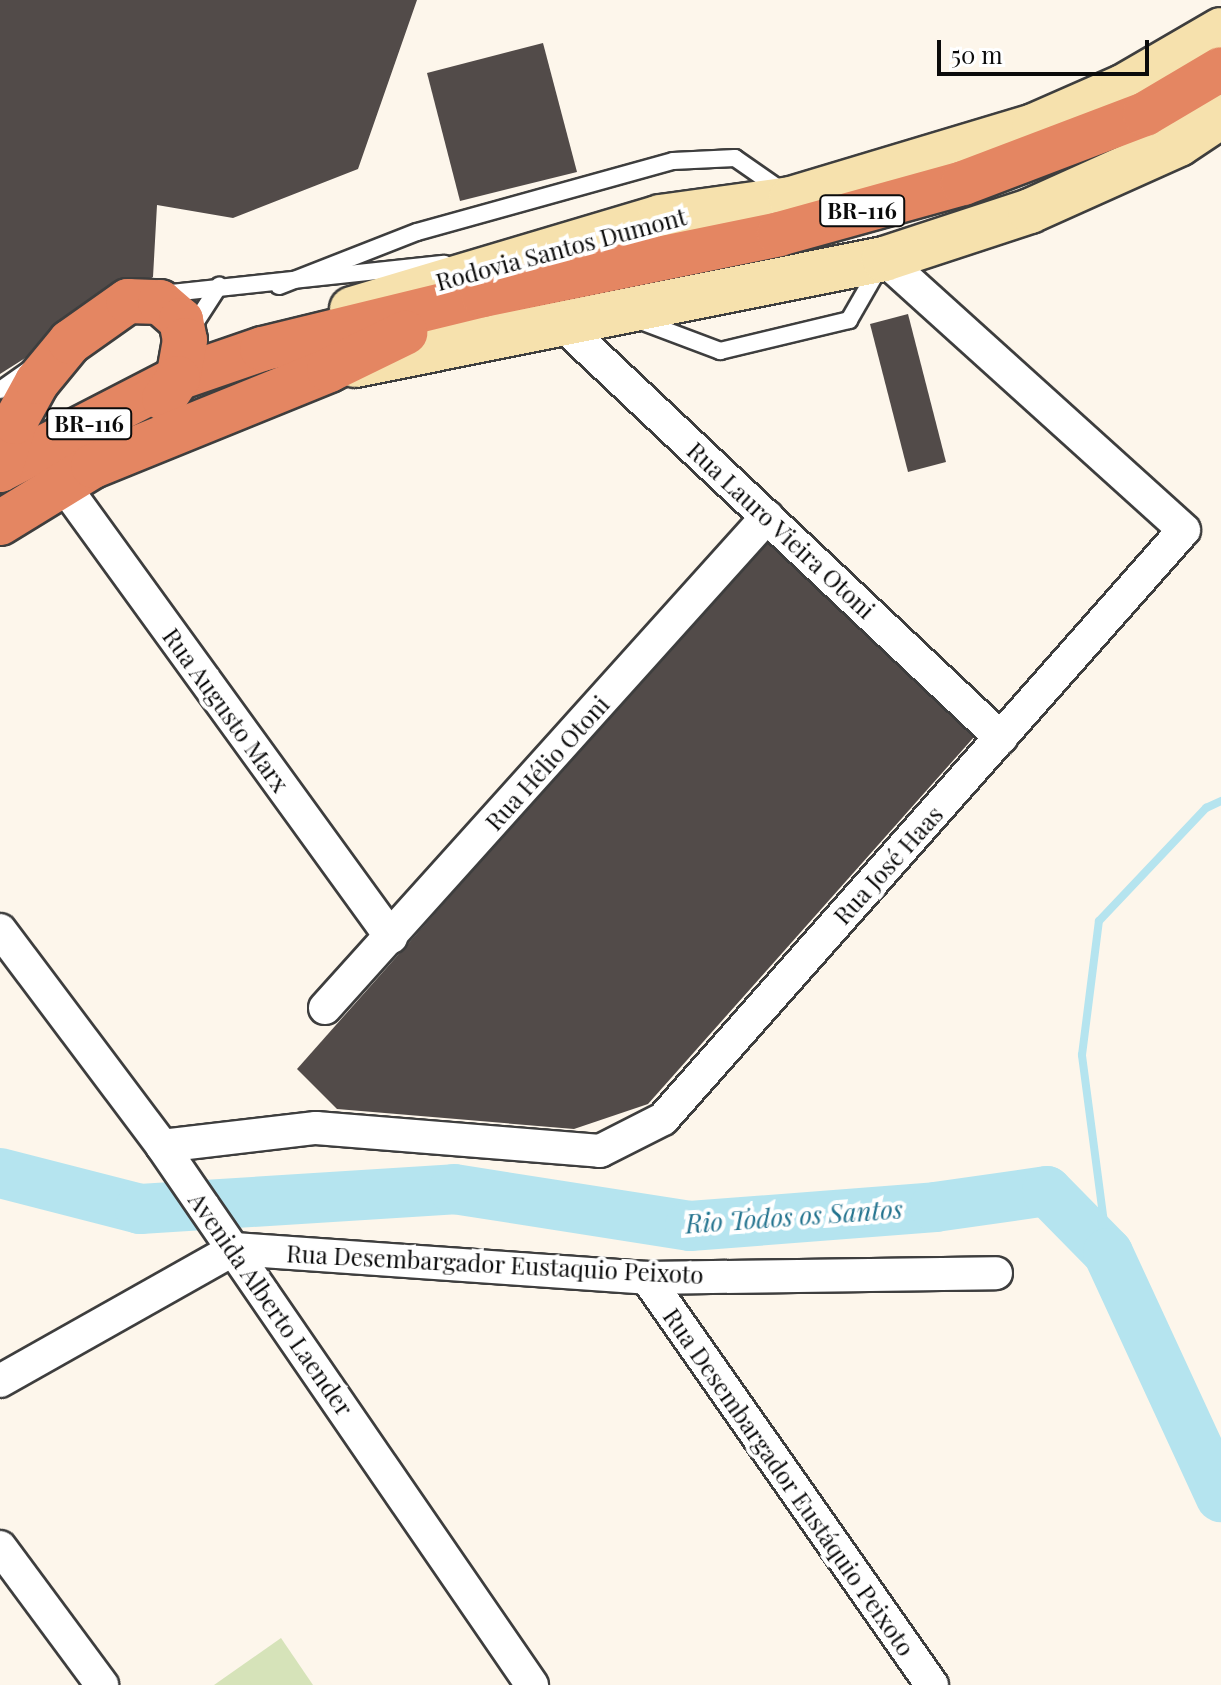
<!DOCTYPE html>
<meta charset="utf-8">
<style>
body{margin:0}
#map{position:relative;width:1221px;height:1685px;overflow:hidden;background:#fdf6eb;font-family:"Playfair Display",serif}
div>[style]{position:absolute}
.green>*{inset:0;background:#d6e3b9}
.stream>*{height:8px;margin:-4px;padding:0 4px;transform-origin:4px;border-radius:4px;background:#b5e4ef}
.river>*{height:50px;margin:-25px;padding:0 25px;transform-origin:25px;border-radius:25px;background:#b5e4ef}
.building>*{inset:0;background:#524b49}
.roads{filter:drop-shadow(2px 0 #3e3e3e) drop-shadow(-2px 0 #3e3e3e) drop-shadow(0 2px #3e3e3e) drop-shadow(0 -2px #3e3e3e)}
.lane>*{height:16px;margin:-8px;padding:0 8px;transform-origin:8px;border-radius:8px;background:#fff}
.street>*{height:32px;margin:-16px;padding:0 16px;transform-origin:16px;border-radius:16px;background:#fff}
.secondary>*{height:44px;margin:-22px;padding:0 22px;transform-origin:22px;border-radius:22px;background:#f6e1ad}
.highway>*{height:44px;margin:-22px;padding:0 22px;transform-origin:22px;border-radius:22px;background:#e48662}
span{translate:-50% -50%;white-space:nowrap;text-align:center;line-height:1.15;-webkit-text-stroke:8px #fff;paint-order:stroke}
.shield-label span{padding:2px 6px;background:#fff;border:2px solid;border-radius:6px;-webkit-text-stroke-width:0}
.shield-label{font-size:22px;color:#0b0b0b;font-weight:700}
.street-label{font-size:24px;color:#0b0b0b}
.water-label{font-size:26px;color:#23738e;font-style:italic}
.scale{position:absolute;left:937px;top:40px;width:212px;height:36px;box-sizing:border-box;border:4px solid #0b0b0b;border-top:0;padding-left:10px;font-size:24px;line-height:28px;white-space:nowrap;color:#0b0b0b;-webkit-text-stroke:6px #fff;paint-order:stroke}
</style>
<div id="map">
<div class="green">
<div style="clip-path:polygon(281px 1638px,313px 1685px,214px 1685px)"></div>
</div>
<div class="stream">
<div style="left:1108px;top:1253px;width:200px;rotate:-97.5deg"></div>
<div style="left:1082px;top:1055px;width:135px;rotate:-82.8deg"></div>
<div style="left:1099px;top:921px;width:156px;rotate:-46.6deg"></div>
<div style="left:1206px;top:808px;width:17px;rotate:-25deg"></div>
</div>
<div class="river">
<div style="left:0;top:1173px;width:145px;rotate:14.4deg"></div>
<div style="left:140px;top:1209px;width:315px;rotate:-3.6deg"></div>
<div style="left:454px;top:1189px;width:239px;rotate:8.9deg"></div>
<div style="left:690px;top:1226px;width:246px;rotate:-4.4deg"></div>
<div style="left:935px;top:1207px;width:113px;rotate:-8.1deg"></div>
<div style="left:1047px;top:1191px;width:87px;rotate:45.5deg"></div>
<div style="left:1108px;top:1253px;width:269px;rotate:65.2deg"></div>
</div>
<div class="building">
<div style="clip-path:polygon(0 0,417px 0,358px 169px,233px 218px,157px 205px,153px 277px,0 374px)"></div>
<div style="clip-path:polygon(543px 43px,577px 172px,460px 201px,427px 73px)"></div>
<div style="clip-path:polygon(908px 314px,946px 462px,908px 472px,870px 324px)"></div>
<div style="clip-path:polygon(768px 537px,974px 737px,648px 1104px,574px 1129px,337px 1109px,297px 1069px)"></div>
</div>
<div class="roads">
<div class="lane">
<div style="left:279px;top:286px;width:148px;rotate:-21.4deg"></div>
<div style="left:417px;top:232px;width:266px;rotate:-15.5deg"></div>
<div style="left:673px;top:161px;width:62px;rotate:-2.8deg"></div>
<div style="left:735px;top:158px;width:60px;rotate:34.8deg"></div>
<div style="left:162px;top:294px;width:284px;rotate:-6.1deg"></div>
<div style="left:638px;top:320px;width:88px;rotate:20.7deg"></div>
<div style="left:720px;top:351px;width:133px;rotate:-13.5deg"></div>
<div style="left:849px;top:320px;width:60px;rotate:-60deg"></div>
<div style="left:190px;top:331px;width:54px;rotate:-57.2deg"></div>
<div style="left:0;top:390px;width:35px;rotate:-35deg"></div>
</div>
<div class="street">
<div style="left:561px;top:323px;width:605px;rotate:43.33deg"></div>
<div style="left:62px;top:483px;width:561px;rotate:54.07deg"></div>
<div style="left:0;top:930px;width:270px;rotate:53.1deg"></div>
<div style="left:162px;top:1146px;width:654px;rotate:55.53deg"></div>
<div style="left:325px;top:1008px;width:661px;rotate:-48.01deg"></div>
<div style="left:162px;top:1146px;width:155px;rotate:-6.7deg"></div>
<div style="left:316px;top:1128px;width:285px;rotate:4.6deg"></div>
<div style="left:600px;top:1151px;width:71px;rotate:-26.9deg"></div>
<div style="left:663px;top:1119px;width:786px;rotate:-48.51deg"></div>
<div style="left:1184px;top:530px;width:404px;rotate:-137.9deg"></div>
<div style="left:234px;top:1249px;width:414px;rotate:4deg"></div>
<div style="left:647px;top:1278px;width:349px;rotate:-0.8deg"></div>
<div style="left:647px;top:1278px;width:497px;rotate:55deg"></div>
<div style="left:0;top:1381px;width:269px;rotate:-29.4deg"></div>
<div style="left:0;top:1547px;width:172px;rotate:53.5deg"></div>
</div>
<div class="secondary">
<div style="left:352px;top:309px;width:321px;rotate:-16.6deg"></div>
<div style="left:660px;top:217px;width:132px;rotate:-7.8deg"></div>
<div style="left:791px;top:199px;width:254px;rotate:-16.7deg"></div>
<div style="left:1034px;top:126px;width:97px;rotate:-23.7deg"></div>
<div style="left:1123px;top:87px;width:113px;rotate:-30.2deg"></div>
<div style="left:355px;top:365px;width:540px;rotate:-11.33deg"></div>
<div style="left:884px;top:259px;width:154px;rotate:-18.2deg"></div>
<div style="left:1030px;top:211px;width:163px;rotate:-24.2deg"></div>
<div style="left:1179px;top:144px;width:50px;rotate:-33.7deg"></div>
</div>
<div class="highway">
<div style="left:0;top:470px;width:200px;rotate:-27.3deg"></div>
<div style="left:178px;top:378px;width:89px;rotate:-19deg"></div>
<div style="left:262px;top:349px;width:228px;rotate:-13.7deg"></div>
<div style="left:483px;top:295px;width:302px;rotate:-11.6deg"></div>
<div style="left:779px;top:234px;width:191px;rotate:-15.5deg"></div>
<div style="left:963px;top:183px;width:195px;rotate:-20.8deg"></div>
<div style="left:1145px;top:114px;width:88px;rotate:-30.6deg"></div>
<div style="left:0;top:470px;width:50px;rotate:-72.6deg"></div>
<div style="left:15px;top:422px;width:46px;rotate:-61.2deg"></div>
<div style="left:37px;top:382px;width:52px;rotate:-50.5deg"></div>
<div style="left:70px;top:342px;width:71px;rotate:-35.3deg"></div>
<div style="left:128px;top:301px;width:32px;rotate:2deg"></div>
<div style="left:160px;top:302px;width:28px;rotate:41deg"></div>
<div style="left:181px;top:320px;width:20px;rotate:79deg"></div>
<div style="left:185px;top:340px;width:39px;rotate:100deg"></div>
<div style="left:178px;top:378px;width:25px;rotate:124deg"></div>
<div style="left:0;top:523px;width:109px;rotate:-31.5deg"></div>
<div style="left:93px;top:466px;width:255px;rotate:-22.1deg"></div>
<div style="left:329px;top:370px;width:85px;rotate:-26deg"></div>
</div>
</div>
<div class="shield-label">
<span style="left:862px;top:211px">BR-116</span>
<span style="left:89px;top:424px">BR-116</span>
</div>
<div class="street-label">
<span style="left:561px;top:249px;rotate:-15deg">Rodovia Santos Dumont</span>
<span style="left:781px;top:530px;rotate:43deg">Rua Lauro Vieira Otoni</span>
<span style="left:226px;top:710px;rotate:54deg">Rua Augusto Marx</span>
<span style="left:547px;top:763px;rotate:-48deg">Rua Hélio Otoni</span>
<span style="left:888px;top:865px;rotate:-48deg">Rua José Haas</span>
<span style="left:495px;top:1264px;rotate:3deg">Rua Desembargador Eustaquio Peixoto</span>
<span style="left:271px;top:1304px;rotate:55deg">Avenida Alberto Laender</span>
<span style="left:789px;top:1482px;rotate:55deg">Rua Desembargador Eustáquio Peixoto</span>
</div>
<div class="water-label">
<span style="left:794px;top:1216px;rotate:-4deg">Rio Todos os Santos</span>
</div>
<div class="scale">50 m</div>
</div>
